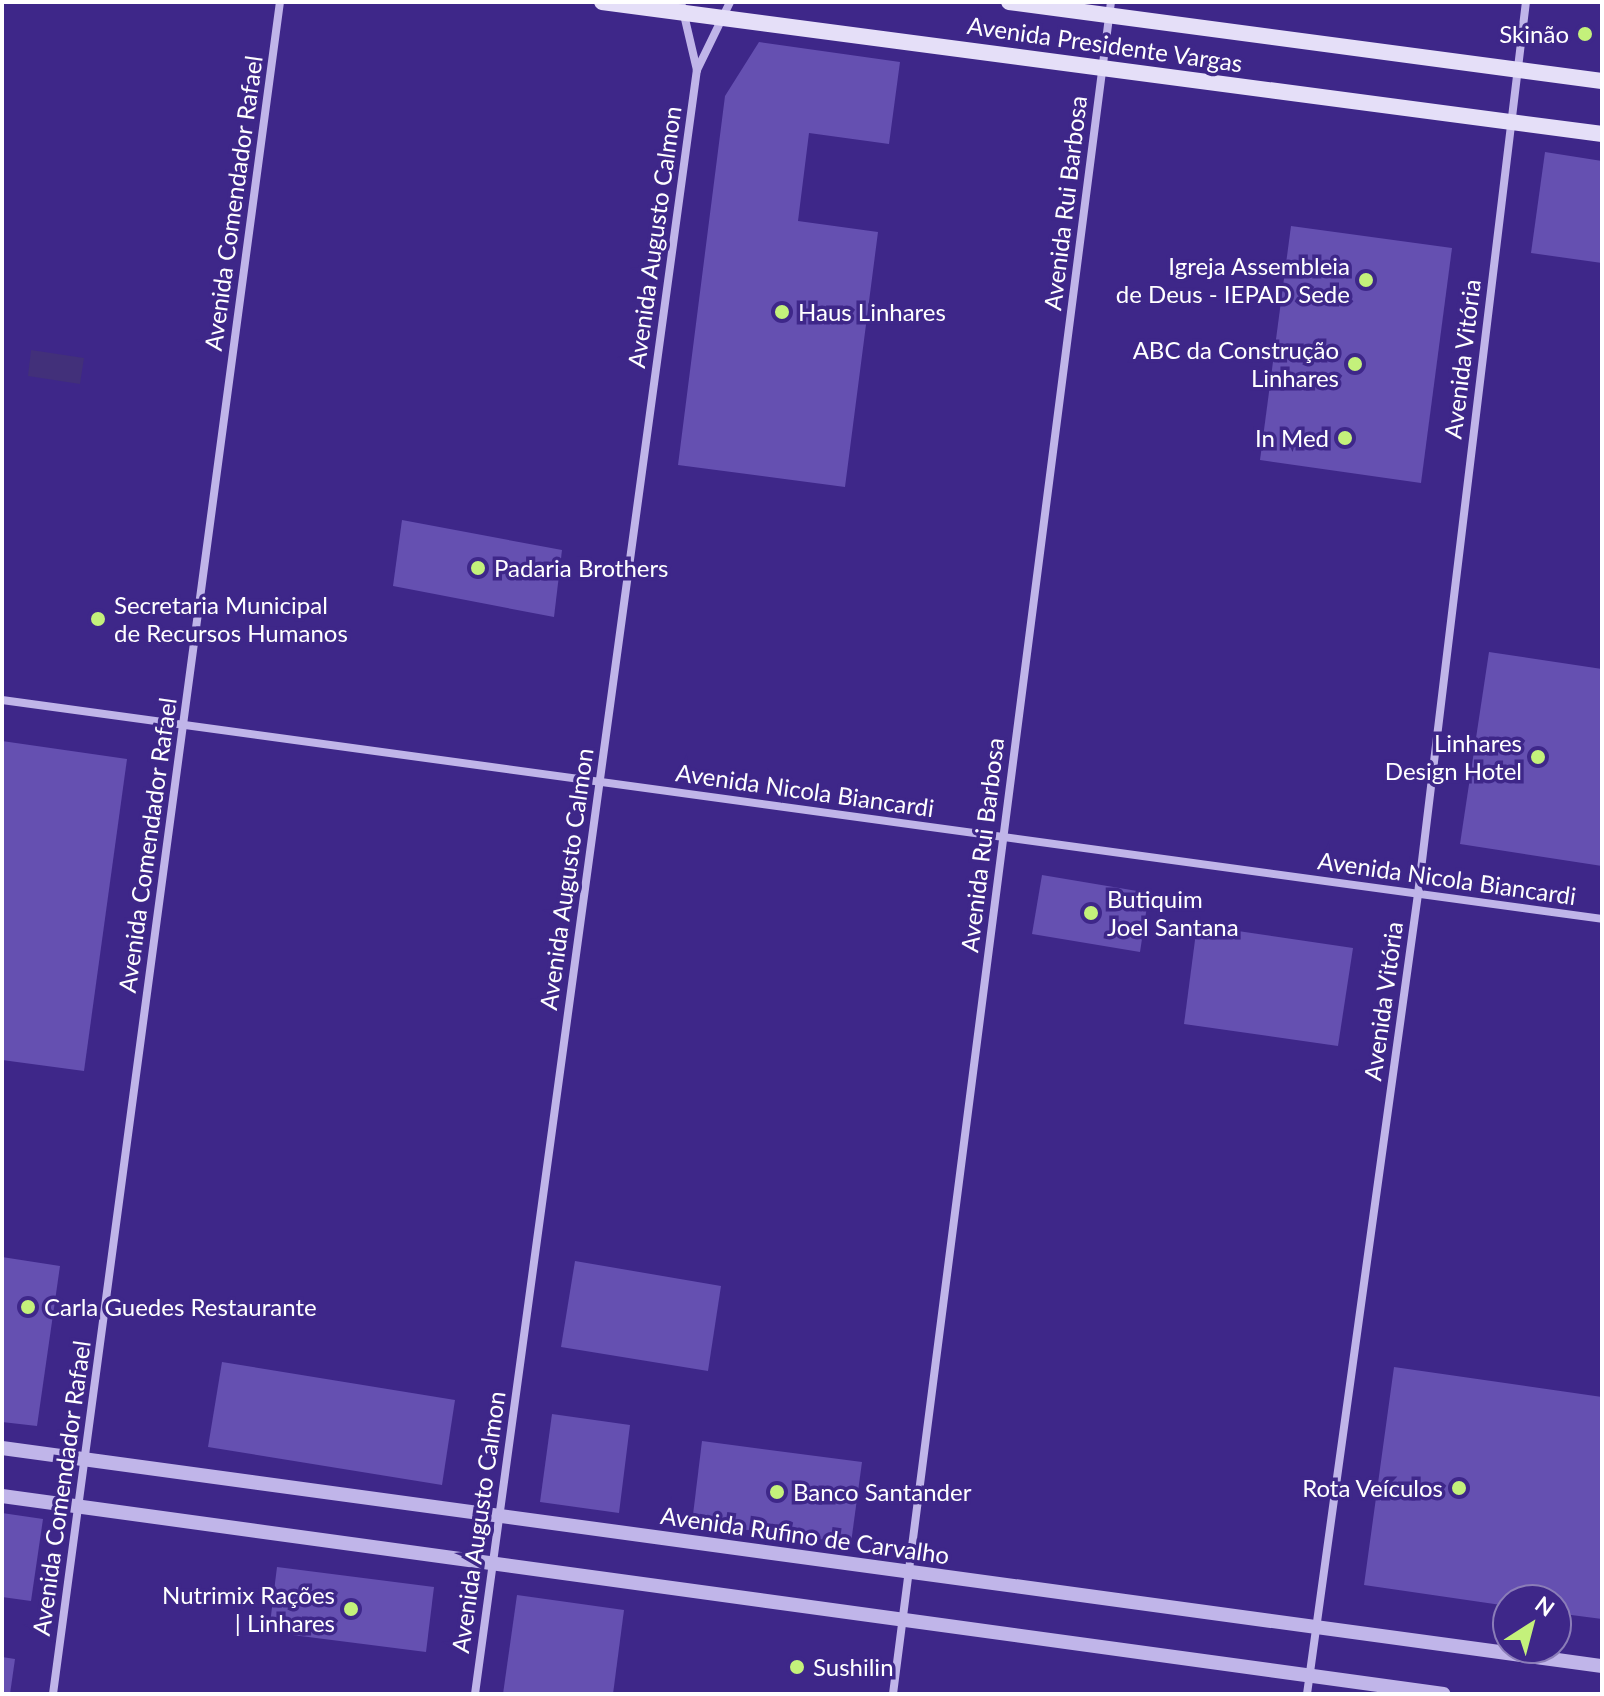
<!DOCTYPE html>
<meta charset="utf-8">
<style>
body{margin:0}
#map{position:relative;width:1604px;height:1696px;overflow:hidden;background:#3e2789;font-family:Lato,sans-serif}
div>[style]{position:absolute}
.water>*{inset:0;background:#42307a}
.building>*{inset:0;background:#6550b1}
.minor>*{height:8px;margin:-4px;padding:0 4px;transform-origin:4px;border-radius:4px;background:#c0b5e9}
.tertiary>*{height:14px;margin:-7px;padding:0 7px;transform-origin:7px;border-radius:7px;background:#c0b5e9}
.secondary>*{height:16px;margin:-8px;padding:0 8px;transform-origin:8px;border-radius:8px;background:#e5dff8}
.dots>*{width:22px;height:22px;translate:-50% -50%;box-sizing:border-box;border:4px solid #3e2789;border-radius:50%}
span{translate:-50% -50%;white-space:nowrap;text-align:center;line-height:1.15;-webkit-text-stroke:7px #3e2789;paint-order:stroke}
.poi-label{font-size:24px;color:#fff}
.right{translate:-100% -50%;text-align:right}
.left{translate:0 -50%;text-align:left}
.street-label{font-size:24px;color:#fff}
.frame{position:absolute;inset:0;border:4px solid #fff;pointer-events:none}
.north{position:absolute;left:1492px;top:1584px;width:80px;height:80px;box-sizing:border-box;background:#3e2789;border:2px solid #8b7db8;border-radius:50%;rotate:36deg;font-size:22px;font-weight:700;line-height:32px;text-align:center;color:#fff}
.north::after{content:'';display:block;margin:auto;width:28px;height:36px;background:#c4f17b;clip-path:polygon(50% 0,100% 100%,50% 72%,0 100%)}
</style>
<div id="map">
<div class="water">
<div style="clip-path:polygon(31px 350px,84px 358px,80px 384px,28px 376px)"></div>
</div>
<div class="building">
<div style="clip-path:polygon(759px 42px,900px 62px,889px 144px,809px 133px,798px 221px,878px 232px,845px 487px,678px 465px,725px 96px)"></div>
<div style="clip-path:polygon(1545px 152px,1602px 161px,1602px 263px,1531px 253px)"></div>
<div style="clip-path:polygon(1291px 226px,1452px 248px,1421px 483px,1260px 460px)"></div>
<div style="clip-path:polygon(402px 520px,562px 550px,554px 617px,393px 586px)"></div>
<div style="clip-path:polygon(1489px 652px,1602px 669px,1602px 866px,1460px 844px)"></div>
<div style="clip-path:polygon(2px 741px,127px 759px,84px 1071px,2px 1060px)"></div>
<div style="clip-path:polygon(1042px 875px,1149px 893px,1140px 952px,1032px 934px)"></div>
<div style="clip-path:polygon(1197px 925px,1353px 948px,1338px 1046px,1184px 1024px)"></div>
<div style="clip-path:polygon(2px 1257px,60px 1266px,37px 1426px,2px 1422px)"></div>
<div style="clip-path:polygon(575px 1261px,721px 1286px,708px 1371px,561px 1347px)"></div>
<div style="clip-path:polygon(222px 1362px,455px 1400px,442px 1485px,208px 1447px)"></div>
<div style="clip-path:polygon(1394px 1367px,1602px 1397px,1602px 1619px,1556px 1613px,1556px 1600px,1508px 1600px,1508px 1606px,1364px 1585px)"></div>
<div style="clip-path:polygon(552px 1414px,630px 1425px,619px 1513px,540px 1502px)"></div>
<div style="clip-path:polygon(702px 1441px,862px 1462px,851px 1543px,692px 1523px)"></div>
<div style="clip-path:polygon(2px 1513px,43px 1519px,31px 1601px,2px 1597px)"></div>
<div style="clip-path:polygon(277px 1567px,434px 1587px,426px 1652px,269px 1632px)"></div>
<div style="clip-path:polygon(517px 1595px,624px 1610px,613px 1694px,503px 1694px)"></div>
<div style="clip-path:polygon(2px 1657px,15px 1659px,10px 1694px,2px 1694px)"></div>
</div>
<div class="minor">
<div style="left:681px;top:2px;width:70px;rotate:76.8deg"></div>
<div style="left:2px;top:700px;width:1615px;rotate:7.79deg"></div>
<div style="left:53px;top:1694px;width:1707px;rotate:-82.36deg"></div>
<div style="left:475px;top:1694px;width:1639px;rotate:-82.22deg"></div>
<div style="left:697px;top:70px;width:76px;rotate:-64.1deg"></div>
<div style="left:893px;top:1694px;width:1706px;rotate:-82.66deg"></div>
<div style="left:1307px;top:1694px;width:808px;rotate:-82.1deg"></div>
<div style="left:1418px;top:894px;width:899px;rotate:-83.1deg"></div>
</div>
<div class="tertiary">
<div style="left:2px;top:1448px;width:1615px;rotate:7.76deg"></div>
<div style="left:2px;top:1496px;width:1455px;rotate:7.82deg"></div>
</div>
<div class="secondary">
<div style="left:602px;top:2px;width:1009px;rotate:7.52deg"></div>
<div style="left:1009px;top:2px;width:598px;rotate:7.59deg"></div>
</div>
<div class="dots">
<div style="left:1585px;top:34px;background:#c4f17b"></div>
<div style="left:1366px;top:280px;background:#c4f17b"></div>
<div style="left:782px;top:312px;background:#c4f17b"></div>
<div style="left:1355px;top:364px;background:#c4f17b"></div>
<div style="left:1345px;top:438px;background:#c4f17b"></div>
<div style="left:478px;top:568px;background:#c4f17b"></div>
<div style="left:98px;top:619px;background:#c4f17b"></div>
<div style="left:1538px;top:757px;background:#c4f17b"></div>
<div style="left:1091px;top:913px;background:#c4f17b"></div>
<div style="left:28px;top:1307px;background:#c4f17b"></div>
<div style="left:1459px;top:1488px;background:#c4f17b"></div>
<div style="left:777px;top:1492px;background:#c4f17b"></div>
<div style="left:351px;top:1609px;background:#c4f17b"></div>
<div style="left:797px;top:1667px;background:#c4f17b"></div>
</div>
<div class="poi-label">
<span class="right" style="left:1569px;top:34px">Skinão</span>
<span class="right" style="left:1350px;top:280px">Igreja Assembleia<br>de Deus - IEPAD Sede</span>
<span class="left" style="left:798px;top:312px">Haus Linhares</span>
<span class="right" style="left:1339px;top:364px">ABC da Construção<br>Linhares</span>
<span class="right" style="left:1329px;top:438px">In Med</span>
<span class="left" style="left:494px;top:568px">Padaria Brothers</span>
<span class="left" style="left:114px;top:619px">Secretaria Municipal<br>de Recursos Humanos</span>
<span class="right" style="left:1522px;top:757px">Linhares<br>Design Hotel</span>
<span class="left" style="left:1107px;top:913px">Butiquim<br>Joel Santana</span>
<span class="left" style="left:44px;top:1307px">Carla Guedes Restaurante</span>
<span class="right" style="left:1443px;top:1488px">Rota Veículos</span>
<span class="left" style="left:793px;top:1492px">Banco Santander</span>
<span class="right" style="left:335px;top:1609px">Nutrimix Rações<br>| Linhares</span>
<span class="left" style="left:813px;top:1667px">Sushilin</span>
</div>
<div class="street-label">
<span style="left:1105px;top:44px;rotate:8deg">Avenida Presidente Vargas</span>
<span style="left:233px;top:203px;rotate:-82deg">Avenida Comendador Rafael</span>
<span style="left:1065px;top:203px;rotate:-83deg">Avenida Rui Barbosa</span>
<span style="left:654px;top:237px;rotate:-82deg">Avenida Augusto Calmon</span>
<span style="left:1462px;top:359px;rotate:-83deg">Avenida Vitória</span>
<span style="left:805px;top:790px;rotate:8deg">Avenida Nicola Biancardi</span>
<span style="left:147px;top:845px;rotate:-82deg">Avenida Comendador Rafael</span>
<span style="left:982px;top:845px;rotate:-83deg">Avenida Rui Barbosa</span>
<span style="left:1447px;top:878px;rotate:8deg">Avenida Nicola Biancardi</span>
<span style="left:566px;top:879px;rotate:-82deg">Avenida Augusto Calmon</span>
<span style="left:1383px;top:1001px;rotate:-82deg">Avenida Vitória</span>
<span style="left:61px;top:1488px;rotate:-82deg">Avenida Comendador Rafael</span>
<span style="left:478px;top:1522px;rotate:-82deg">Avenida Augusto Calmon</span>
<span style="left:805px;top:1535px;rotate:8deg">Avenida Rufino de Carvalho</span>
</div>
<div class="frame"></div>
<div class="north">N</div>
</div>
